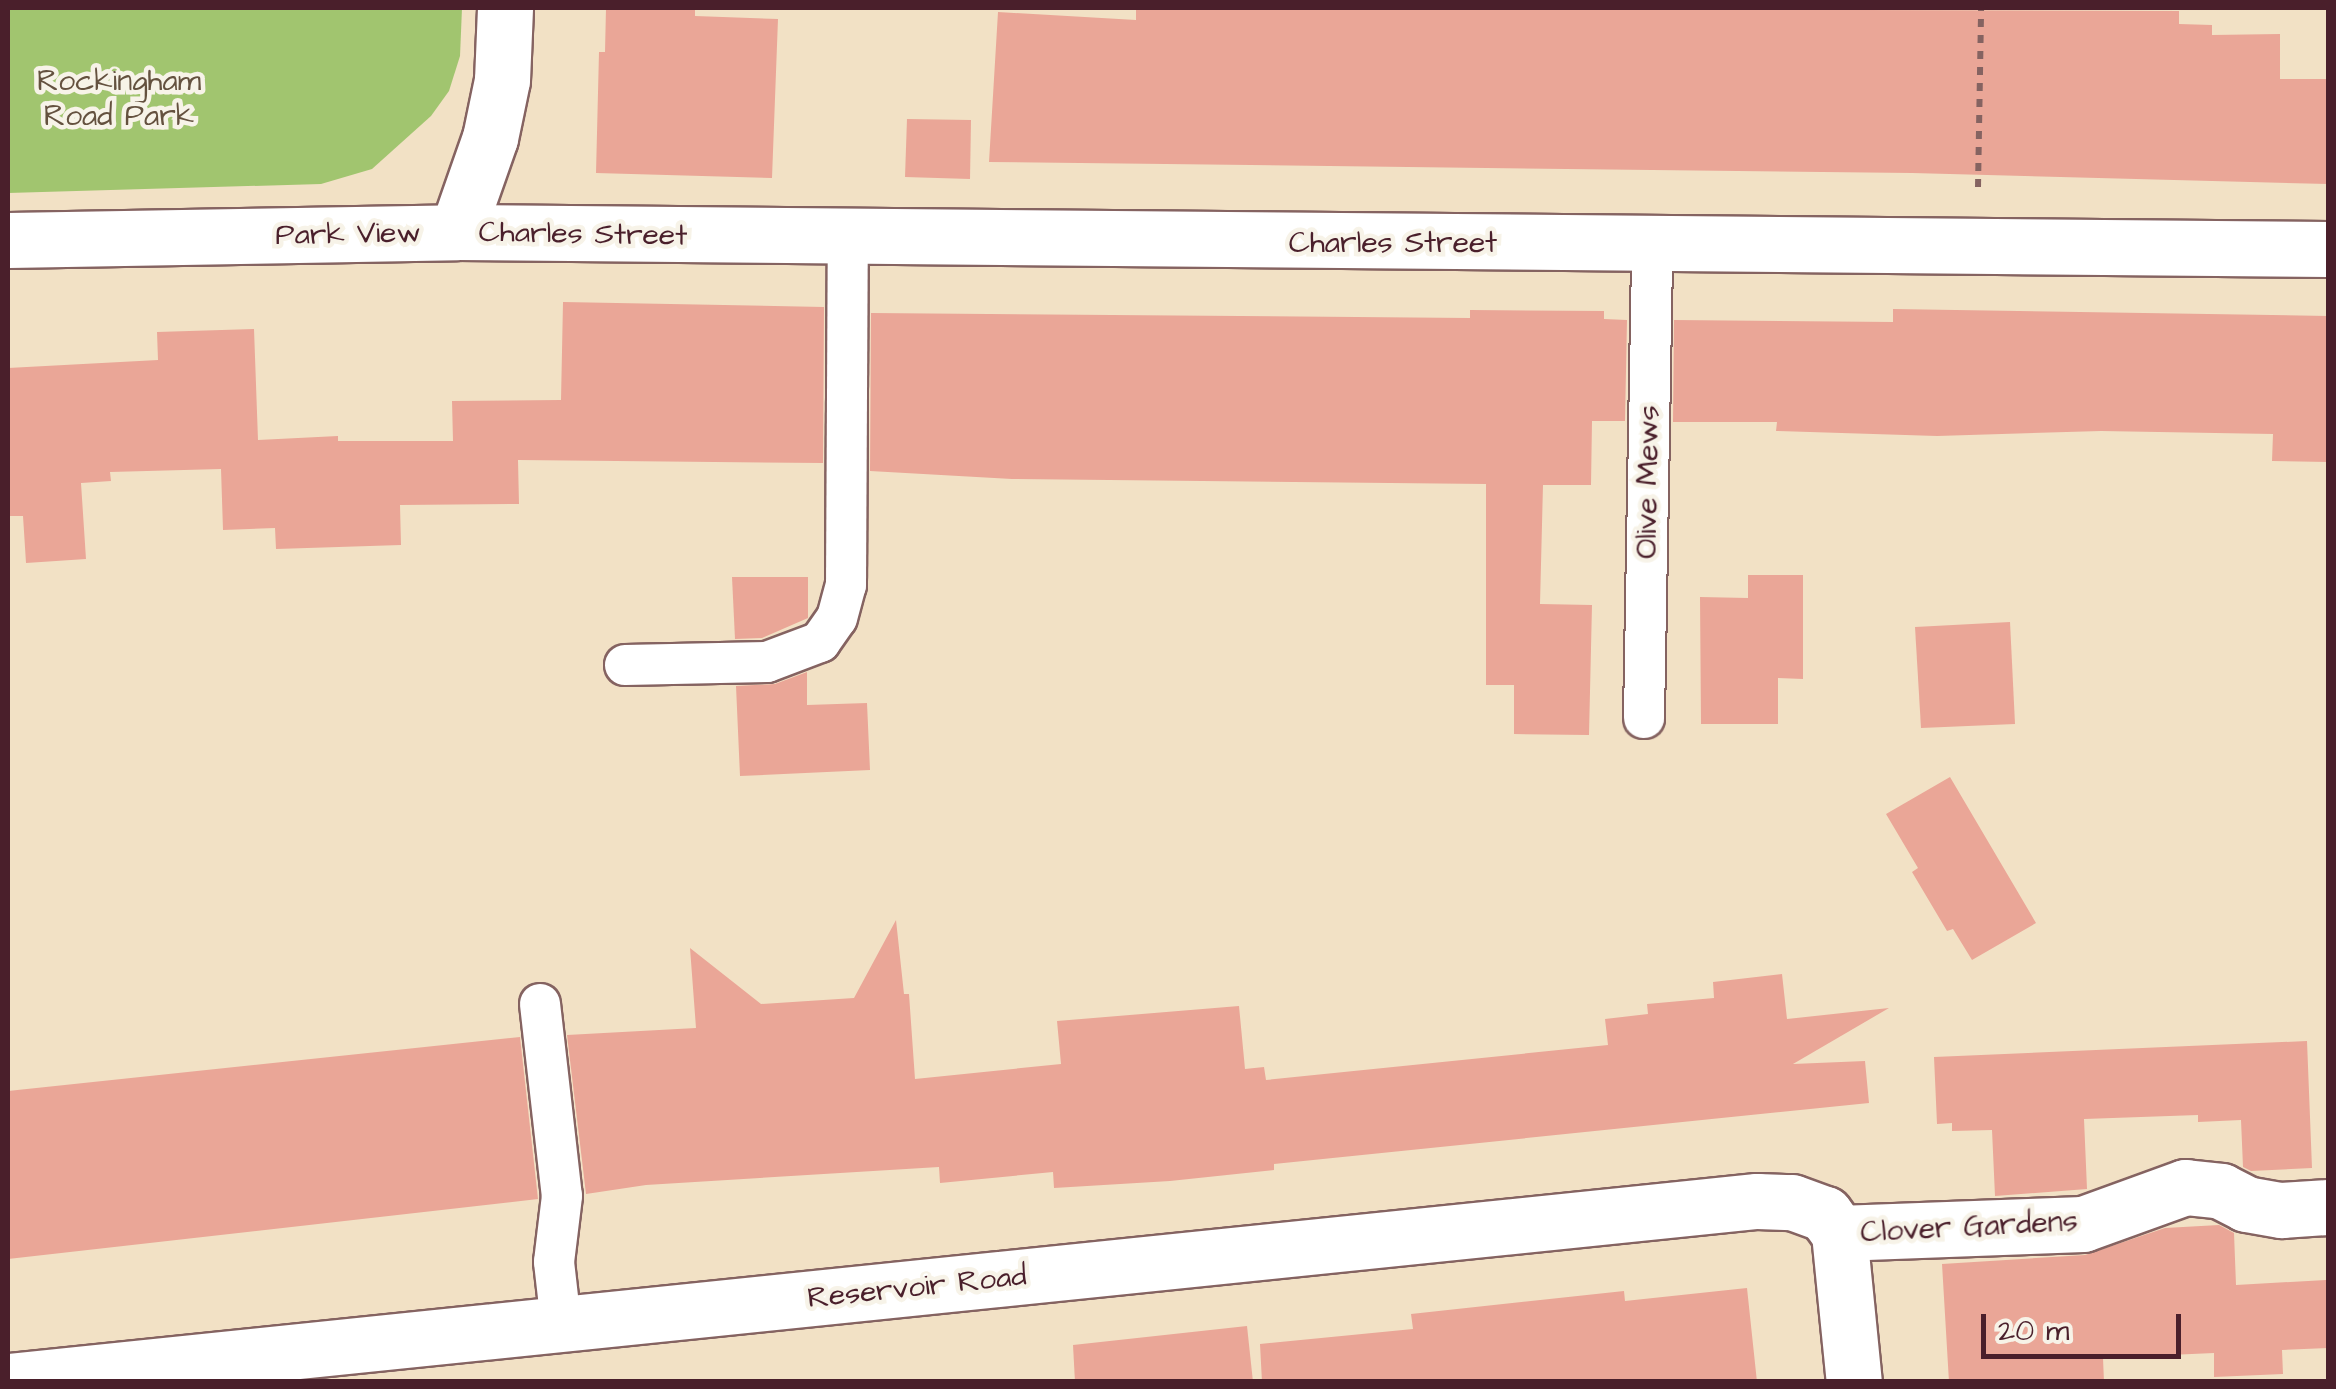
<!DOCTYPE html>
<style>
body{margin:0}
#map{position:relative;width:2336px;height:1389px;overflow:hidden;background:#f2e1c5;font-family:"Architects Daughter",sans-serif}
div>[style]{position:absolute}
.green>*{inset:0;background:#a1c56f}
.building>*{inset:0;background:#eaa697}
.path>*{height:6px;margin-top:-3px;transform-origin:0;background:repeating-linear-gradient(90deg,#856361 0 8px,transparent 0 16px)}
.roads{filter:drop-shadow(2px 0 #856361) drop-shadow(-2px 0 #856361) drop-shadow(0 2px #856361) drop-shadow(0 -2px #856361)}
.service>*{height:40px;margin:-20px;padding:0 20px;transform-origin:20px;border-radius:20px;background:#fff}
.minor>*{height:55px;margin:-27.5px;padding:0 27.5px;transform-origin:27.5px;border-radius:27.5px;background:#fff}
span{translate:-50% -50%;white-space:nowrap;text-align:center;line-height:1.15;-webkit-text-stroke:9px #f7f3e8;paint-order:stroke}
.park-label{font-size:30px;color:#64513f}
.street-label{font-size:30px;color:#4a1f2b}
.frame{position:absolute;inset:0;border:10px solid #4a1f2b;pointer-events:none}
.scale{position:absolute;left:1981px;top:1314px;width:200px;height:45px;box-sizing:border-box;border:5px solid #4a1f2b;border-top:0;padding-left:12px;font-size:30px;line-height:35px;white-space:nowrap;color:#4a1f2b;-webkit-text-stroke:8px #f7f3e8;paint-order:stroke}
</style>
<div id="map">
<div class="green">
<div style="clip-path:polygon(8px 8px,462px 8px,460px 56px,449px 91px,431px 116px,372px 169px,321px 184px,8px 193px)"></div>
</div>
<div class="building">
<div style="clip-path:polygon(606px 8px,695px 8px,695px 16px,778px 19px,772px 178px,596px 173px,599px 52px,605px 52px)"></div>
<div style="clip-path:polygon(1136px 8px,2179px 11px,2179px 24px,2212px 25px,2212px 35px,2280px 34px,2280px 79px,2328px 79px,2328px 184px,1912px 173px,989px 162px,998px 12px,1136px 20px)"></div>
<div style="clip-path:polygon(907px 119px,971px 120px,970px 179px,905px 177px)"></div>
<div style="clip-path:polygon(563px 302px,824px 307px,823px 463px,518px 460px,519px 504px,400px 505px,401px 545px,276px 549px,275px 528px,223px 530px,221px 469px,110px 472px,111px 481px,81px 483px,86px 559px,26px 563px,23px 516px,8px 516px,8px 368px,158px 360px,157px 332px,254px 329px,258px 440px,338px 436px,338px 441px,453px 441px,452px 401px,561px 400px)"></div>
<div style="clip-path:polygon(1893px 309px,2328px 316px,2328px 462px,2272px 461px,2273px 434px,2101px 431px,1937px 436px,1776px 431px,1777px 422px,1673px 422px,1674px 320px,1893px 322px)"></div>
<div style="clip-path:polygon(1470px 310px,1604px 311px,1604px 319px,1627px 320px,1625px 421px,1592px 421px,1591px 485px,1543px 485px,1540px 604px,1592px 605px,1589px 735px,1514px 734px,1514px 685px,1486px 685px,1486px 484px,1012px 479px,870px 471px,871px 313px,1470px 318px)"></div>
<div style="clip-path:polygon(1748px 575px,1803px 575px,1803px 679px,1778px 678px,1778px 724px,1701px 724px,1700px 597px,1748px 598px)"></div>
<div style="clip-path:polygon(732px 577px,808px 577px,808px 618px,762px 638px,735px 639px)"></div>
<div style="clip-path:polygon(2010px 622px,2015px 724px,1921px 728px,1915px 627px)"></div>
<div style="clip-path:polygon(807px 672px,807px 705px,867px 703px,870px 770px,740px 776px,736px 686px,775px 684px)"></div>
<div style="clip-path:polygon(1950px 777px,2036px 923px,1972px 960px,1953px 929px,1947px 931px,1912px 872px,1918px 868px,1886px 814px)"></div>
<div style="clip-path:polygon(896px 920px,904px 994px,909px 994px,915px 1079px,1061px 1064px,1057px 1021px,1239px 1006px,1245px 1069px,1264px 1067px,1266px 1080px,1608px 1045px,1605px 1019px,1648px 1014px,1647px 1004px,1714px 998px,1713px 982px,1782px 974px,1787px 1019px,1889px 1008px,1793px 1064px,1865px 1061px,1869px 1103px,1274px 1164px,1274px 1170px,1170px 1181px,1054px 1188px,1053px 1172px,940px 1183px,939px 1167px,646px 1185px,586px 1194px,567px 1035px,696px 1028px,690px 948px,761px 1004px,854px 998px)"></div>
<div style="clip-path:polygon(520px 1037px,538px 1199px,8px 1259px,8px 1091px)"></div>
<div style="clip-path:polygon(2307px 1041px,2312px 1168px,2251px 1171px,2243px 1167px,2241px 1120px,2198px 1122px,2198px 1115px,2084px 1119px,2087px 1189px,1995px 1196px,1992px 1130px,1952px 1131px,1952px 1123px,1937px 1124px,1934px 1057px)"></div>
<div style="clip-path:polygon(2219px 1225px,2234px 1233px,2236px 1285px,2326px 1280px,2328px 1348px,2282px 1350px,2283px 1374px,2214px 1377px,2214px 1353px,2103px 1358px,2104px 1382px,1949px 1382px,1942px 1264px,2085px 1255px,2165px 1228px)"></div>
<div style="clip-path:polygon(1747px 1288px,1757px 1382px,1262px 1382px,1260px 1344px,1413px 1329px,1411px 1314px,1624px 1291px,1625px 1301px)"></div>
<div style="clip-path:polygon(1247px 1326px,1253px 1382px,1075px 1382px,1073px 1345px)"></div>
</div>
<div class="path">
<div style="left:1978px;top:187px;width:179px;rotate:-89deg"></div>
</div>
<div class="roads">
<div class="service">
<div style="left:625px;top:665px;width:142px;rotate:-1.2deg"></div>
<div style="left:767px;top:662px;width:57px;rotate:-20.7deg"></div>
<div style="left:820px;top:642px;width:29px;rotate:-55deg"></div>
<div style="left:837px;top:618px;width:34px;rotate:-75deg"></div>
<div style="left:846px;top:585px;width:347px;rotate:-89.7deg"></div>
<div style="left:1644px;top:718px;width:473px;rotate:-89deg"></div>
<div style="left:540px;top:1004px;width:193px;rotate:83.5deg"></div>
<div style="left:562px;top:1196px;width:66px;rotate:96.9deg"></div>
<div style="left:554px;top:1262px;width:61px;rotate:83.5deg"></div>
</div>
<div class="minor">
<div style="left:457px;top:232px;width:100px;rotate:-70.7deg"></div>
<div style="left:490px;top:138px;width:59px;rotate:-78.3deg"></div>
<div style="left:502px;top:80px;width:72px;rotate:-87.6deg"></div>
<div style="left:8px;top:240px;width:449px;rotate:-1deg"></div>
<div style="left:457px;top:232px;width:1871px;rotate:0.52deg"></div>
<div style="left:1839px;top:1233px;width:244px;rotate:-2.1deg"></div>
<div style="left:2083px;top:1224px;width:109px;rotate:-19.9deg"></div>
<div style="left:2185px;top:1187px;width:36px;rotate:6deg"></div>
<div style="left:2221px;top:1191px;width:28px;rotate:27deg"></div>
<div style="left:2246px;top:1204px;width:36px;rotate:10deg"></div>
<div style="left:2281px;top:1210px;width:47px;rotate:-3.7deg"></div>
<div style="left:8px;top:1381px;width:1758px;rotate:-5.88deg"></div>
<div style="left:1757px;top:1201px;width:35px;rotate:2deg"></div>
<div style="left:1792px;top:1202px;width:35px;rotate:20deg"></div>
<div style="left:1825px;top:1214px;width:24px;rotate:54deg"></div>
<div style="left:1839px;top:1233px;width:150px;rotate:84.3deg"></div>
</div>
</div>
<div class="park-label">
<span style="left:119px;top:98px">Rockingham<br>Road Park</span>
</div>
<div class="street-label">
<span style="left:348px;top:234px;rotate:-1deg">Park View</span>
<span style="left:583px;top:234px;rotate:1deg">Charles Street</span>
<span style="left:1393px;top:243px">Charles Street</span>
<span style="left:1648px;top:482px;rotate:-89deg">Olive Mews</span>
<span style="left:1969px;top:1227px;rotate:-3deg">Clover Gardens</span>
<span style="left:917px;top:1287px;rotate:-6deg">Reservoir Road</span>
</div>
<div class="frame"></div>
<div class="scale">20 m</div>
</div>
